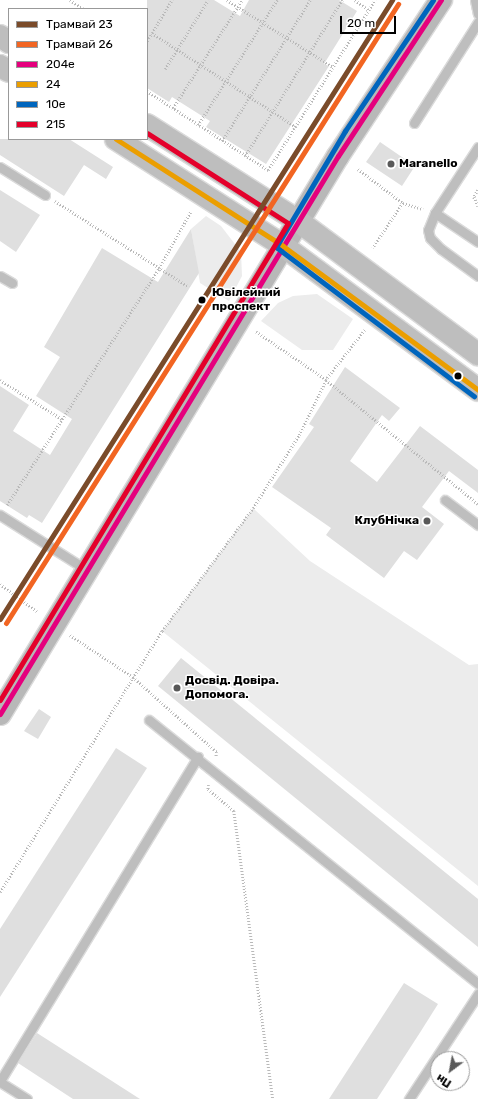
<!DOCTYPE html>
<meta charset="utf-8">
<style>
body{margin:0}
#map{position:relative;width:478px;height:1099px;overflow:hidden;background:#fff;font-family:Rubik,sans-serif}
div>[style]{position:absolute}
.green>*{inset:0;background:#ececec}
.building>*{inset:0;background:#dfdfdf}
.path>*{height:2.5px;margin-top:-1.25px;transform-origin:0;background:repeating-linear-gradient(90deg,#b9b9b9 0 1px,transparent 0 3px)}
.roads{filter:drop-shadow(1px 0 #dbdbdb) drop-shadow(-1px 0 #dbdbdb) drop-shadow(0 1px #dbdbdb) drop-shadow(0 -1px #dbdbdb)}
.service>*{height:9px;margin:-4.5px;padding:0 4.5px;transform-origin:4.5px;border-radius:4.5px;background:#bebebe}
.secondary>*{height:22px;margin:-11px;padding:0 11px;transform-origin:11px;border-radius:11px;background:#b8b8b8}
.primary>*{height:22px;margin:-11px;padding:0 11px;transform-origin:11px;border-radius:11px;background:#bebebe}
.bus-1>*{height:5px;margin:-2.5px;padding:0 2.5px;transform-origin:2.5px;border-radius:2.5px;background:#e5007d}
.bus-2>*{height:5px;margin:-2.5px;padding:0 2.5px;transform-origin:2.5px;border-radius:2.5px;background:#eb9e00}
.bus-3>*{height:5px;margin:-2.5px;padding:0 2.5px;transform-origin:2.5px;border-radius:2.5px;background:#0065bd}
.bus-4>*{height:5px;margin:-2.5px;padding:0 2.5px;transform-origin:2.5px;border-radius:2.5px;background:#e4002b}
.tram-1>*{height:5px;margin:-2.5px;padding:0 2.5px;transform-origin:2.5px;border-radius:2.5px;background:#7a4b2a}
.tram-2>*{height:5px;margin:-2.5px;padding:0 2.5px;transform-origin:2.5px;border-radius:2.5px;background:#f26522}
.dots>*{width:11px;height:11px;translate:-50% -50%;box-sizing:border-box;border:2px solid #fff;border-radius:50%}
span{translate:-50% -50%;white-space:nowrap;text-align:center;line-height:1.15;-webkit-text-stroke:3px #fff;paint-order:stroke}
.poi-label{font-size:12px;color:#000;font-weight:700}
.left{translate:0 -50%;text-align:left}
.right{translate:-100% -50%;text-align:right}
.stop-label{font-size:12px;color:#000;font-weight:700}
.legend{position:absolute;left:8px;top:8px;width:140px;height:132px;box-sizing:border-box;background:#fff;border:1px solid #999;margin:0;padding:5px 7px;list-style:none;font-size:12px;color:#000}
.legend li{display:flex;align-items:center;gap:8px;height:20px}
.legend b{width:20px;border:1px solid #999}
.north{position:absolute;left:430px;top:1051px;width:40px;height:40px;box-sizing:border-box;background:#fff;border:1px solid #999;border-radius:50%;rotate:212deg;font-size:11px;font-weight:700;line-height:16px;text-align:center;color:#000}
.north::after{content:'';display:block;margin:auto;width:14px;height:18px;background:#595959;clip-path:polygon(50% 0,100% 100%,50% 72%,0 100%)}
.scale{position:absolute;left:340px;top:16px;width:56px;height:18px;box-sizing:border-box;border:2px solid #000;border-top:0;padding-left:5px;font-size:12px;line-height:14px;white-space:nowrap;color:#000;-webkit-text-stroke:3px #fff;paint-order:stroke}
</style>
<div id="map">
<div class="green">
<div style="clip-path:polygon(206px 216px,221px 226px,241px 252px,242px 276px,229px 301px,200px 283px,191px 229px)"></div>
<div style="clip-path:polygon(317px 294px,353px 319px,333px 350px,302px 350px,261px 321px,278px 303px,293px 296px)"></div>
<div style="clip-path:polygon(253px 508px,310px 561px,469px 665px,478px 664px,478px 886px,162px 631px)"></div>
</div>
<div class="building">
<div style="clip-path:polygon(147px 0,214px 0,240px 16px,249px 0,339px 0,357px 11px,324px 64px,329px 66px,266px 164px,206px 127px,210px 121px,172px 97px,169px 102px,147px 88px)"></div>
<div style="clip-path:polygon(0 139px,69px 139px,113px 167px,106px 179px,84px 165px,64px 196px,0 155px)"></div>
<div style="clip-path:polygon(380px 142px,415px 166px,402px 186px,366px 162px)"></div>
<div style="clip-path:polygon(0 190px,40px 215px,16px 252px,0 241px)"></div>
<div style="clip-path:polygon(191px 229px,199px 273px,42px 523px,29px 515px,27px 518px,0 501px,0 386px,29px 405px,13px 431px,50px 455px,72px 419px,36px 396px,60px 357px,44px 347px,102px 248px,158px 282px)"></div>
<div style="clip-path:polygon(345px 367px,400px 408px,389px 421px,382px 415px,350px 461px,377px 482px,420px 426px,478px 470px,478px 493px,449px 471px,422px 507px,444px 524px,417px 560px,404px 551px,384px 578px,326px 535px,331px 528px,272px 487px,314px 427px,309px 424px)"></div>
<div style="clip-path:polygon(181px 658px,478px 899px,478px 947px,158px 686px)"></div>
<div style="clip-path:polygon(39px 709px,51px 717px,38px 739px,24px 731px)"></div>
<div style="clip-path:polygon(116px 748px,147px 768px,0 997px,0 929px)"></div>
<div style="clip-path:polygon(404px 983px,438px 1004px,421px 1031px,377px 1099px,329px 1099px)"></div>
<div style="clip-path:polygon(37px 1033px,140px 1099px,73px 1099px,18px 1063px)"></div>
</div>
<div class="path">
<div style="left:70px;top:0;width:17px;rotate:33deg"></div>
<div style="left:227px;top:0;width:125px;rotate:32.3deg"></div>
<div style="left:355px;top:0;width:17px;rotate:36deg"></div>
<div style="left:152px;top:33px;width:39px;rotate:-59deg"></div>
<div style="left:147px;top:41px;width:9px;rotate:-58deg"></div>
<div style="left:152px;top:33px;width:172px;rotate:33.1deg"></div>
<div style="left:165px;top:69px;width:81px;rotate:-58.1deg"></div>
<div style="left:147px;top:91px;width:145px;rotate:33.1deg"></div>
<div style="left:268px;top:170px;width:201px;rotate:-57.8deg"></div>
<div style="left:173px;top:108px;width:128px;rotate:-57.4deg"></div>
<div style="left:198px;top:125px;width:148px;rotate:-57.7deg"></div>
<div style="left:222px;top:141px;width:166px;rotate:-58deg"></div>
<div style="left:245px;top:156px;width:184px;rotate:-58.1deg"></div>
<div style="left:358px;top:169px;width:56px;rotate:37.1deg"></div>
<div style="left:403px;top:203px;width:54px;rotate:123.7deg"></div>
<div style="left:478px;top:190px;width:8px;rotate:120deg"></div>
<div style="left:474px;top:197px;width:10px;rotate:66deg"></div>
<div style="left:55px;top:201px;width:159px;rotate:32.7deg"></div>
<div style="left:403px;top:203px;width:21px;rotate:17deg"></div>
<div style="left:365px;top:330px;width:63px;rotate:128deg"></div>
<div style="left:326px;top:380px;width:196px;rotate:39.2deg"></div>
<div style="left:0;top:380px;width:73px;rotate:32.2deg"></div>
<div style="left:7px;top:505px;width:282px;rotate:-57.3deg"></div>
<div style="left:159px;top:268px;width:65px;rotate:-60.7deg"></div>
<div style="left:0;top:584px;width:47px;rotate:36.4deg"></div>
<div style="left:70px;top:635px;width:76px;rotate:33.7deg"></div>
<div style="left:133px;top:677px;width:113px;rotate:41.8deg"></div>
<div style="left:217px;top:752px;width:5px;rotate:101deg"></div>
<div style="left:209px;top:785px;width:4px;rotate:104deg"></div>
<div style="left:208px;top:789px;width:34px;rotate:40deg"></div>
<div style="left:234px;top:811px;width:291px;rotate:82.3deg"></div>
<div style="left:0;top:892px;width:307px;rotate:-58.2deg"></div>
<div style="left:162px;top:631px;width:153px;rotate:-53.5deg"></div>
<div style="left:253px;top:508px;width:86px;rotate:-57.8deg"></div>
<div style="left:299px;top:435px;width:61px;rotate:-63.9deg"></div>
<div style="left:326px;top:380px;width:85px;rotate:-145.6deg"></div>
</div>
<div class="roads">
<div class="service">
<div style="left:475px;top:0;width:14px;rotate:78deg"></div>
<div style="left:414px;top:123px;width:120px;rotate:-57.6deg"></div>
<div style="left:478px;top:147px;width:79px;rotate:123.1deg"></div>
<div style="left:435px;top:213px;width:18px;rotate:112deg"></div>
<div style="left:428px;top:230px;width:8px;rotate:76deg"></div>
<div style="left:430px;top:238px;width:16px;rotate:45deg"></div>
<div style="left:441px;top:249px;width:46px;rotate:36.1deg"></div>
<div style="left:0;top:167px;width:53px;rotate:31.9deg"></div>
<div style="left:435px;top:213px;width:52px;rotate:34deg"></div>
<div style="left:0;top:276px;width:14px;rotate:30deg"></div>
<div style="left:445px;top:500px;width:41px;rotate:37.1deg"></div>
<div style="left:0;top:515px;width:103px;rotate:32.3deg"></div>
<div style="left:149px;top:720px;width:422px;rotate:38.7deg"></div>
<div style="left:0;top:1081px;width:380px;rotate:-58.6deg"></div>
<div style="left:0;top:1082px;width:32px;rotate:32deg"></div>
<div style="left:409px;top:1099px;width:126px;rotate:-56.7deg"></div>
</div>
<div class="secondary">
<div style="left:0;top:714px;width:652px;rotate:-58.8deg"></div>
<div style="left:338px;top:156px;width:187px;rotate:-56.6deg"></div>
</div>
<div class="primary">
<div style="left:0;top:36px;width:11px;rotate:34deg"></div>
<div style="left:0;top:66px;width:10px;rotate:29deg"></div>
<div style="left:147px;top:125px;width:179px;rotate:32.4deg"></div>
<div style="left:298px;top:221px;width:224px;rotate:36.5deg"></div>
<div style="left:116px;top:139px;width:198px;rotate:32.6deg"></div>
<div style="left:283px;top:246px;width:242px;rotate:36.4deg"></div>
</div>
</div>
<div class="bus-1">
<div style="left:0;top:714px;width:652px;rotate:-58.8deg"></div>
<div style="left:338px;top:156px;width:187px;rotate:-56.6deg"></div>
</div>
<div class="bus-2">
<div style="left:116px;top:139px;width:198px;rotate:32.6deg"></div>
<div style="left:283px;top:246px;width:242px;rotate:36.4deg"></div>
</div>
<div class="bus-3">
<div style="left:433px;top:0;width:158px;rotate:123.9deg"></div>
<div style="left:345px;top:131px;width:135px;rotate:120.7deg"></div>
<div style="left:276px;top:247px;width:248px;rotate:37deg"></div>
</div>
<div class="bus-4">
<div style="left:0;top:700px;width:557px;rotate:-58.88deg"></div>
<div style="left:288px;top:223px;width:167px;rotate:-147.4deg"></div>
</div>
<div class="tram-1">
<div style="left:0;top:619px;width:733px;rotate:-57.65deg"></div>
</div>
<div class="tram-2">
<div style="left:6px;top:623px;width:733px;rotate:-57.65deg"></div>
</div>
<div class="dots">
<div style="left:391px;top:164px;background:#595959"></div>
<div style="left:202px;top:300px;background:#000"></div>
<div style="left:458px;top:376px;background:#000"></div>
<div style="left:427px;top:521px;background:#595959"></div>
<div style="left:177px;top:688px;background:#595959"></div>
</div>
<div class="poi-label">
<span class="left" style="left:399px;top:164px">Maranello</span>
<span class="right" style="left:419px;top:521px">КлубНічка</span>
<span class="left" style="left:185px;top:688px">Досвід. Довіра.<br>Допомога.</span>
</div>
<div class="stop-label">
<span class="left" style="left:212px;top:300px">Ювілейний<br>проспект</span>
</div>
<ul class="legend">
<li><b style="height:5px;background:#7a4b2a"></b>Трамвай 23</li>
<li><b style="height:5px;background:#f26522"></b>Трамвай 26</li>
<li><b style="height:5px;background:#e5007d"></b>204е</li>
<li><b style="height:5px;background:#eb9e00"></b>24</li>
<li><b style="height:5px;background:#0065bd"></b>10е</li>
<li><b style="height:5px;background:#e4002b"></b>215</li>
</ul>
<div class="north">Пн</div>
<div class="scale">20 m</div>
</div>
